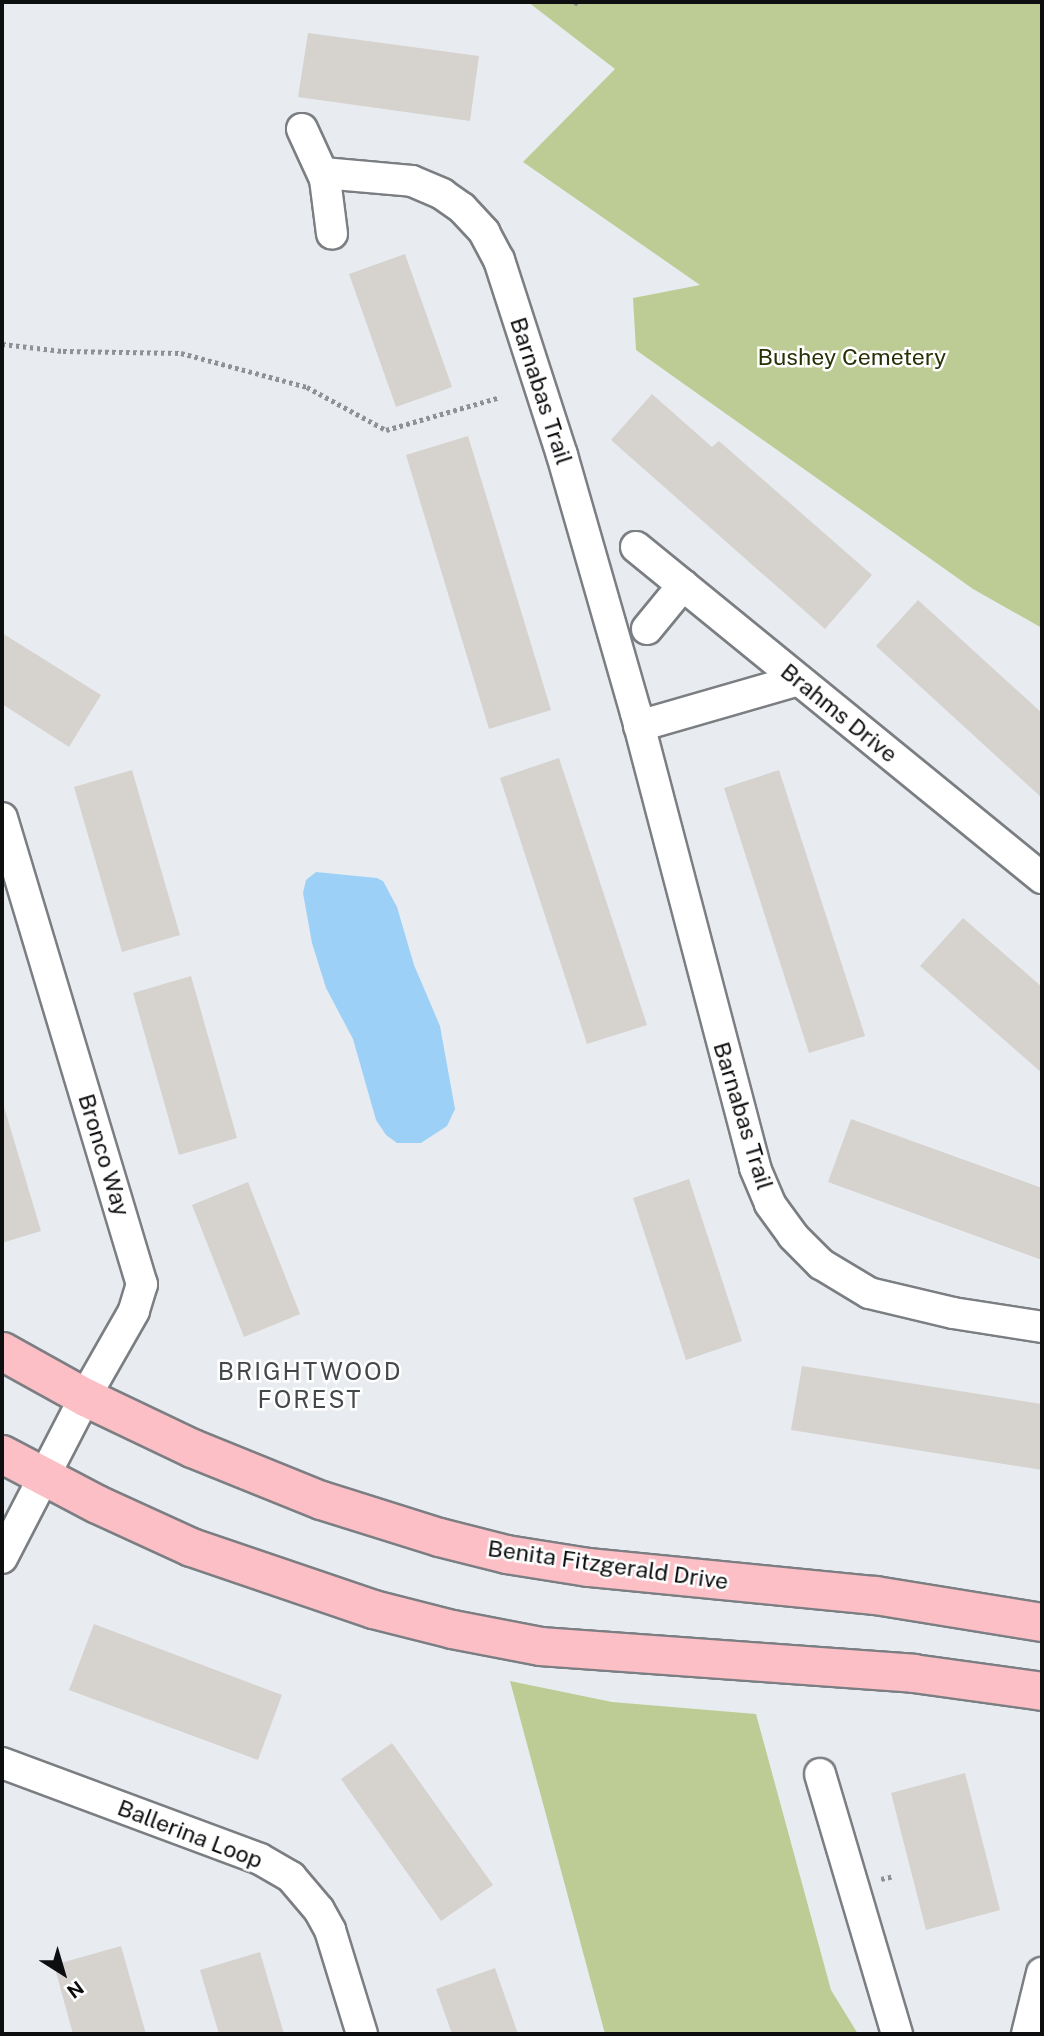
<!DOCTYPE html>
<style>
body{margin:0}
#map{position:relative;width:1044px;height:2036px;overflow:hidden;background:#e8ecf0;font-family:"Public Sans",sans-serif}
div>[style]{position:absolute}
.green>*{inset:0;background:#bdcc95}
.water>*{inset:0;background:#9dd0f7}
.building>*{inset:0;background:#d6d2ce}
.path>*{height:4.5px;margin-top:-2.25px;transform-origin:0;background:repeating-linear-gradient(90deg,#8f9295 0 3.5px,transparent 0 7px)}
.roads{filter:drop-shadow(2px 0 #7b7e82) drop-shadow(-2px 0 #7b7e82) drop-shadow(0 2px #7b7e82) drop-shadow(0 -2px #7b7e82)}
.minor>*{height:30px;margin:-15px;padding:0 15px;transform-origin:15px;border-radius:15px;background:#fff}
.major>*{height:37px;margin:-18.5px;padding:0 18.5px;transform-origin:18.5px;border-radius:18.5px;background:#fbbfc5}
span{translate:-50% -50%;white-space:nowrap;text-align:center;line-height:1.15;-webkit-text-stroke:5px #fff;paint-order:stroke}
.park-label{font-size:23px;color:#283106}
.street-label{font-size:23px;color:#0d0e0f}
.neighbourhood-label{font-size:24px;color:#45484b;letter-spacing:2px}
.frame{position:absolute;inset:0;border:4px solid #0d0e0f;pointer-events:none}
.north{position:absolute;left:28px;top:1938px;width:70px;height:70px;-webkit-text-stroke:5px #fff;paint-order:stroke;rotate:143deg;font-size:19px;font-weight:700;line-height:28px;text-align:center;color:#0d0e0f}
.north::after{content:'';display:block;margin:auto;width:24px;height:32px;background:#0d0e0f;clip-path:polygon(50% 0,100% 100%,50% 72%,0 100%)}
</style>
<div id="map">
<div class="green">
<div style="clip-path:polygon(528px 2px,1042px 2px,1042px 628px,973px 589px,636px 350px,633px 298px,700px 285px,523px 162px,615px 69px)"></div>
<div style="clip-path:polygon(510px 1681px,612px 1702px,756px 1714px,831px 1990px,858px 2034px,605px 2034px)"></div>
</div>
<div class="water">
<div style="clip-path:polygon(316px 872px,377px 878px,383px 881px,397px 907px,414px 965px,440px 1026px,455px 1109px,447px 1126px,421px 1143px,397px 1143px,386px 1135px,376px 1120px,353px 1039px,326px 988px,312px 943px,303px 893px,306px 880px)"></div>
</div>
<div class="building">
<div style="clip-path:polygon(308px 33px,479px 56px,470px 121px,298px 97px)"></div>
<div style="clip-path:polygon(405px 254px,452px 387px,396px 407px,349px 274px)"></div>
<div style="clip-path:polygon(652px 394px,712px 447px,719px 441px,872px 575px,825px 629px,611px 440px)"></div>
<div style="clip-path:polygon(468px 436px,551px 710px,489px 729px,406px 455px)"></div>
<div style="clip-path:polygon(918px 600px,1042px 713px,1042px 798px,876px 646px)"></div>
<div style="clip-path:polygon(2px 633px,101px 695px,69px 747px,2px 704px)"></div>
<div style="clip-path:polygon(559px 758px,647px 1025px,587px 1044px,500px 778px)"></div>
<div style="clip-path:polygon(132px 770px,180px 935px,122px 952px,74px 787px)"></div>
<div style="clip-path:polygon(779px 770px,865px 1036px,809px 1053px,724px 788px)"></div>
<div style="clip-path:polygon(963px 918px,1042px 987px,1042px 1073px,920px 966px)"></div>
<div style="clip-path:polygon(191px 976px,237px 1138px,179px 1155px,133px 993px)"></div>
<div style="clip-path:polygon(2px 1100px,41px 1231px,2px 1243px)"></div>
<div style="clip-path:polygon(851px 1119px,1042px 1188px,1042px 1260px,828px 1182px)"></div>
<div style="clip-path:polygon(689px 1179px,742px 1341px,686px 1360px,633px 1198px)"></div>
<div style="clip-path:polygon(248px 1182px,300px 1314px,244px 1337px,192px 1205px)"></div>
<div style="clip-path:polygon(802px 1366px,1042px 1404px,1042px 1470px,791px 1430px)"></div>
<div style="clip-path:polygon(94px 1624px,282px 1695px,258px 1760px,69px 1690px)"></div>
<div style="clip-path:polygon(392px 1743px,493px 1885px,441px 1921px,341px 1779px)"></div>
<div style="clip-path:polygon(965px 1773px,1000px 1910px,926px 1930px,891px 1793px)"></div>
<div style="clip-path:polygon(121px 1946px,146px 2034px,73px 2034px,54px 1965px)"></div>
<div style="clip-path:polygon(260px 1952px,284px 2034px,219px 2034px,200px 1970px)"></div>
<div style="clip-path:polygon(495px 1968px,518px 2034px,452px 2034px,436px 1989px)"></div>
</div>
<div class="path">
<div style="left:575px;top:2px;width:4px;rotate:34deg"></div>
<div style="left:2px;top:344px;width:61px;rotate:6.5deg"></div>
<div style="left:63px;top:351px;width:118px;rotate:1deg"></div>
<div style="left:181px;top:353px;width:131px;rotate:15.1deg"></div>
<div style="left:307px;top:387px;width:90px;rotate:28.6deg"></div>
<div style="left:386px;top:430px;width:116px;rotate:-16.1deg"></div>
<div style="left:881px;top:1879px;width:13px;rotate:-13deg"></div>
</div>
<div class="roads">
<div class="minor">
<div style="left:302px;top:129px;width:55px;rotate:65.3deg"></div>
<div style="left:325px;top:179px;width:55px;rotate:82.7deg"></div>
<div style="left:323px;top:173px;width:89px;rotate:5.1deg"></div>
<div style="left:412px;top:181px;width:33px;rotate:23deg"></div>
<div style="left:442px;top:194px;width:24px;rotate:35deg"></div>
<div style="left:462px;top:208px;width:33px;rotate:47deg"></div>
<div style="left:484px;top:232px;width:32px;rotate:62deg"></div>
<div style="left:499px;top:260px;width:205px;rotate:72.1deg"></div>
<div style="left:562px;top:455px;width:268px;rotate:74deg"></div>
<div style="left:636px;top:713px;width:470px;rotate:75.3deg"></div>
<div style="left:755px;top:1168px;width:39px;rotate:67deg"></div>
<div style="left:770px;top:1204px;width:39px;rotate:54deg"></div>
<div style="left:793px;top:1236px;width:40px;rotate:45deg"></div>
<div style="left:821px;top:1264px;width:56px;rotate:31.1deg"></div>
<div style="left:869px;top:1293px;width:86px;rotate:13.4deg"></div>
<div style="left:953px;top:1313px;width:90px;rotate:8.9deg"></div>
<div style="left:636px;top:547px;width:524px;rotate:39.19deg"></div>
<div style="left:647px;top:629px;width:57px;rotate:-50.7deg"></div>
<div style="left:639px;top:726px;width:166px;rotate:-16.1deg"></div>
<div style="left:2px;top:818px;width:487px;rotate:73.3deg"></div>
<div style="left:142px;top:1284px;width:28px;rotate:107deg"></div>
<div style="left:134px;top:1311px;width:99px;rotate:119.7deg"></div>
<div style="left:85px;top:1397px;width:181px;rotate:117.3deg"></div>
<div style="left:2px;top:1763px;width:275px;rotate:20.4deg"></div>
<div style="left:260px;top:1859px;width:36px;rotate:30deg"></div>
<div style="left:291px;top:1877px;width:43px;rotate:49.7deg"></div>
<div style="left:319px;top:1910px;width:23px;rotate:61deg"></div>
<div style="left:330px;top:1930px;width:109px;rotate:72.9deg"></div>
<div style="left:820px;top:1774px;width:271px;rotate:73.5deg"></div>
<div style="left:1027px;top:2034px;width:63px;rotate:-76.2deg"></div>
</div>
<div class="major">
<div style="left:2px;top:1351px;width:95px;rotate:29deg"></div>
<div style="left:85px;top:1397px;width:119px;rotate:25.5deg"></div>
<div style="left:192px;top:1448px;width:139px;rotate:22deg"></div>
<div style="left:321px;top:1500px;width:124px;rotate:17.4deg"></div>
<div style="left:439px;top:1537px;width:69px;rotate:14.2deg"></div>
<div style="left:506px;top:1554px;width:83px;rotate:9deg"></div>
<div style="left:588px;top:1567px;width:288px;rotate:5.6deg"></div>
<div style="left:875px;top:1595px;width:169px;rotate:9.2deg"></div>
<div style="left:2px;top:1454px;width:107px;rotate:27.8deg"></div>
<div style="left:97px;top:1504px;width:103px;rotate:24.6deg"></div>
<div style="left:191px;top:1547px;width:192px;rotate:18.8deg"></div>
<div style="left:373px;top:1609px;width:81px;rotate:14.2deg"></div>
<div style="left:452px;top:1629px;width:90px;rotate:10.9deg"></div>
<div style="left:540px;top:1646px;width:374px;rotate:4.1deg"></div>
<div style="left:913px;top:1673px;width:130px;rotate:7.9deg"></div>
</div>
</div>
<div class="park-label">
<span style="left:852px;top:357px">Bushey Cemetery</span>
</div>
<div class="street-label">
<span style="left:541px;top:391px;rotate:72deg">Barnabas Trail</span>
<span style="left:839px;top:713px;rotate:39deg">Brahms Drive</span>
<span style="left:743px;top:1116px;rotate:73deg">Barnabas Trail</span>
<span style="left:104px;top:1155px;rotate:73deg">Bronco Way</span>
<span style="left:608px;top:1565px;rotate:8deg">Benita Fitzgerald Drive</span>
<span style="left:190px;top:1834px;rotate:21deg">Ballerina Loop</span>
</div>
<div class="neighbourhood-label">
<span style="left:310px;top:1386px">BRIGHTWOOD<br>FOREST</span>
</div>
<div class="frame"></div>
<div class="north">N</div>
</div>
